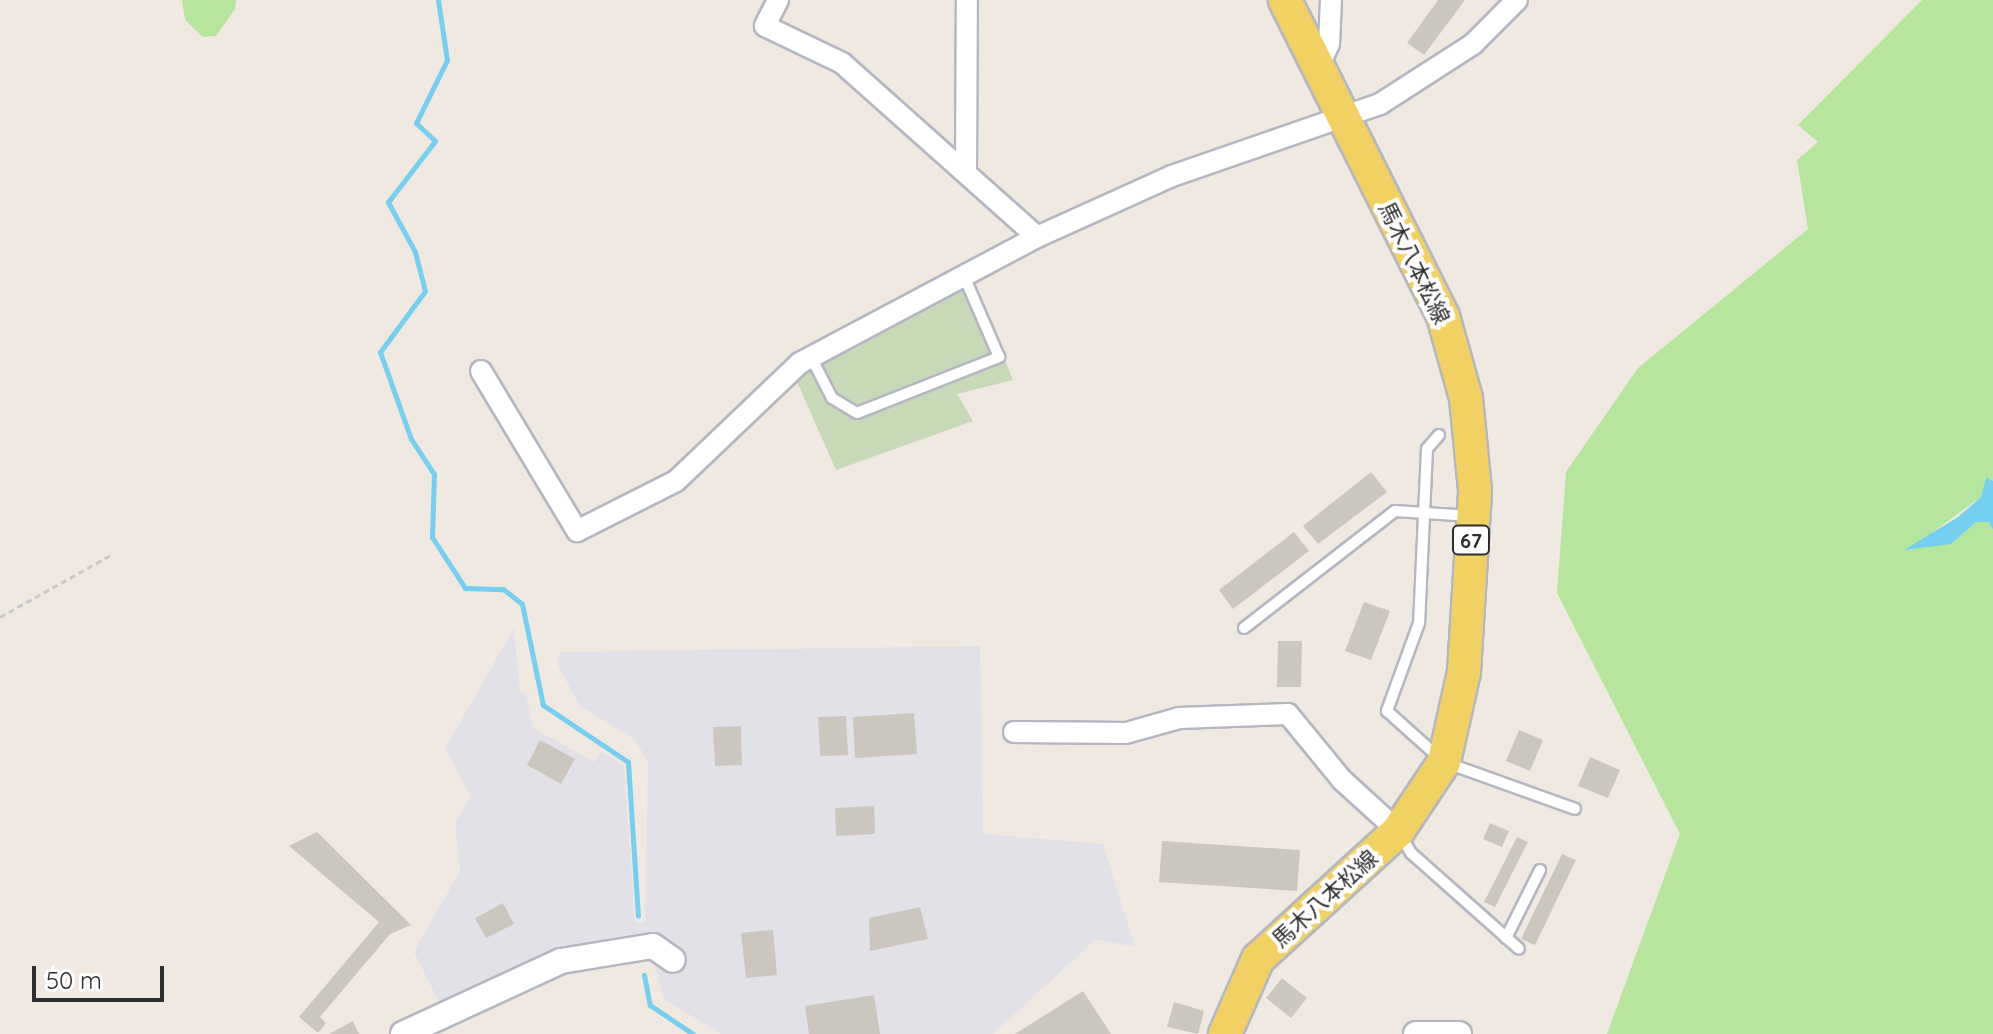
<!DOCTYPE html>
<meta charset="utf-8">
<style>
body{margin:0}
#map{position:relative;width:1993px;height:1034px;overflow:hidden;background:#efe9e1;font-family:Quicksand,"Noto Sans JP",sans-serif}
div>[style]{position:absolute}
.industrial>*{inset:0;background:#e3e1e8}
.green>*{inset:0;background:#b6e59e}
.cemetery>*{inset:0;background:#c8d9b8}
.water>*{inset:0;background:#75cff0}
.stream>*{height:5px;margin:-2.5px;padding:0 2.5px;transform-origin:2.5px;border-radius:2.5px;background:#75cff0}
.building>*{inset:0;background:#cbc7bf}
.path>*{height:3px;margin-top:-1.5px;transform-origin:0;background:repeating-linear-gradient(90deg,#c9c9c9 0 6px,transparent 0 10px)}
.roads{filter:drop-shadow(2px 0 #b4b7c1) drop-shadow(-2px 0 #b4b7c1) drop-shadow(0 2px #b4b7c1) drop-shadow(0 -2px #b4b7c1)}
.service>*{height:10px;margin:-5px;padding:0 5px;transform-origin:5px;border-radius:5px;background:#fff}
.minor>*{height:20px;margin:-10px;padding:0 10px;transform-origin:10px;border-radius:10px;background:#fff}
.tertiary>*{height:24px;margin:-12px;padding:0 12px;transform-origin:12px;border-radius:12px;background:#fff}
.primary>*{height:32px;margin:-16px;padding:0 16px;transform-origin:16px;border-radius:16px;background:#f2d163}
span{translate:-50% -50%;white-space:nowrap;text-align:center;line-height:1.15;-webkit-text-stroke:8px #fff;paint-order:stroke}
.shield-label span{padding:2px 6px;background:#fff;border:2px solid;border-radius:6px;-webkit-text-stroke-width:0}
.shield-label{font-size:20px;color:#2e2e2e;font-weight:700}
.street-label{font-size:22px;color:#2e2e2e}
.scale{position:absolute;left:32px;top:966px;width:132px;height:36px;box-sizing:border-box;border:4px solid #2e2e2e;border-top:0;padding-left:10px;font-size:24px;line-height:28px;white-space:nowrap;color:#2e2e2e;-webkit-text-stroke:6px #fff;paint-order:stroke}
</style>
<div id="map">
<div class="industrial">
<div style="clip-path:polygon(514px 628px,520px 692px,526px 693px,533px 728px,594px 762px,602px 751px,624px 766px,635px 922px,645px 922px,648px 761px,634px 739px,579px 705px,556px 661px,562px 652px,980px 646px,983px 834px,1103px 844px,1135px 947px,1096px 939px,993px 1034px,721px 1034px,664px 999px,652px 957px,533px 983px,449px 1022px,414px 952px,460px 871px,455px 822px,471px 796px,445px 749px)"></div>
</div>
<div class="green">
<div style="clip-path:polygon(182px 0,236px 0,235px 9px,216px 36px,203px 37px,185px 20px)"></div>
<div style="clip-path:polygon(1922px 0,1993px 0,1993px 481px,1986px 477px,1981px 497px,1933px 532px,1951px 544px,1976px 522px,1989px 522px,1993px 530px,1993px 1034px,1607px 1034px,1680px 834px,1557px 593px,1566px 472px,1638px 368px,1808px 229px,1797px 160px,1818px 142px,1798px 125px)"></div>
</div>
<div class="cemetery">
<div style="clip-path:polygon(971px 279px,1013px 380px,957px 394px,973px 421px,836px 470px,794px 375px)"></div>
</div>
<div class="water">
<div style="clip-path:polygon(1986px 477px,1993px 481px,1993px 530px,1989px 522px,1976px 522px,1951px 544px,1904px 550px,1958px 517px,1981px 497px)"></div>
</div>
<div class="stream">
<div style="left:438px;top:0;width:61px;rotate:81.5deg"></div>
<div style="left:447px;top:60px;width:70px;rotate:116.2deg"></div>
<div style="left:416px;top:123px;width:26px;rotate:43deg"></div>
<div style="left:435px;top:141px;width:77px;rotate:127.6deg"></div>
<div style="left:388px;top:202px;width:57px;rotate:61.6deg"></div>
<div style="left:415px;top:252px;width:40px;rotate:75.6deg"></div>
<div style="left:425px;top:291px;width:76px;rotate:126.4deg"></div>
<div style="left:380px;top:352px;width:92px;rotate:70.4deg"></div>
<div style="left:411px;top:439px;width:42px;rotate:56.7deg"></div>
<div style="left:434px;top:474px;width:63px;rotate:91.8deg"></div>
<div style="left:432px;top:537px;width:61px;rotate:57.1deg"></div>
<div style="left:465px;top:588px;width:38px;rotate:2deg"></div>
<div style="left:503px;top:589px;width:24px;rotate:38deg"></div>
<div style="left:522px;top:604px;width:103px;rotate:78.3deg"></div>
<div style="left:543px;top:705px;width:102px;rotate:33.8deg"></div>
<div style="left:628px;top:762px;width:154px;rotate:86.3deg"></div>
<div style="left:644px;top:975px;width:31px;rotate:79deg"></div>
<div style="left:650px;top:1005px;width:52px;rotate:34deg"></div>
</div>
<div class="building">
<div style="clip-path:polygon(1438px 0,1465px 0,1424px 55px,1407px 43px)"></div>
<div style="clip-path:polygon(1371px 472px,1387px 492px,1318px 544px,1303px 526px)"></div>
<div style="clip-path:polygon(1294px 532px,1309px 551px,1233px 609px,1219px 590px)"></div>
<div style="clip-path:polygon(1364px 602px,1390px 611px,1371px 660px,1345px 651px)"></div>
<div style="clip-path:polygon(1278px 641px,1302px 641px,1301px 687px,1277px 687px)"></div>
<div style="clip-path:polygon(914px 713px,917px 754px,855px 758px,853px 717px)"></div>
<div style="clip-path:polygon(846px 716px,848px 755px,820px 756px,818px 717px)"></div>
<div style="clip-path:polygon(741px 726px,742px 765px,715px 766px,713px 727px)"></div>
<div style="clip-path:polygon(1519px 730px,1543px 740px,1530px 771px,1506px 761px)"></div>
<div style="clip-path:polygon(540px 740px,575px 759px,561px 784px,527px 765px)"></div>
<div style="clip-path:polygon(1590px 757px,1620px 770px,1608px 798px,1578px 786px)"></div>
<div style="clip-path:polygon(874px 806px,875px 834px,836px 836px,835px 808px)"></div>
<div style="clip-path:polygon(1490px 823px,1509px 831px,1502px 847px,1483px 839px)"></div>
<div style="clip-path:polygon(317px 832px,411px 925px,390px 934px,320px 1017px,326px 1023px,318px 1033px,299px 1017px,379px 922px,289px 846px)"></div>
<div style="clip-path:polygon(1517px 837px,1528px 842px,1495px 907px,1484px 902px)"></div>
<div style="clip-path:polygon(1162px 841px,1300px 850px,1297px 891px,1159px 882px)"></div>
<div style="clip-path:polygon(1562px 854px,1576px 860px,1535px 945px,1521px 939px)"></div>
<div style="clip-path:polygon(503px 903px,514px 924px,486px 938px,475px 918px)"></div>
<div style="clip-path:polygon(920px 907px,928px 939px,870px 951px,869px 918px)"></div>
<div style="clip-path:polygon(773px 930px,777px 975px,746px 978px,741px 933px)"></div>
<div style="clip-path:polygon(1282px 978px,1307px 998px,1291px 1018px,1266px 998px)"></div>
<div style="clip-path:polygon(1083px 991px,1111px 1034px,1015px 1034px)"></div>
<div style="clip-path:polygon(874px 995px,880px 1034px,809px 1034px,805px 1006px)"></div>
<div style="clip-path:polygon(1174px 1002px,1204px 1011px,1198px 1034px,1167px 1027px)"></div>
<div style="clip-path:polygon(353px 1021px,359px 1034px,329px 1034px)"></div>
</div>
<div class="path">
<div style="left:0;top:617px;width:127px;rotate:-29.2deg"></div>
</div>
<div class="roads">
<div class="service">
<div style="left:811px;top:357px;width:46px;rotate:62.9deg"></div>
<div style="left:832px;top:398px;width:29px;rotate:31deg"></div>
<div style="left:857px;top:413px;width:153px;rotate:-21.5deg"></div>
<div style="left:999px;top:357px;width:88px;rotate:-113.4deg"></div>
<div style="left:1439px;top:435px;width:18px;rotate:131deg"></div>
<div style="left:1427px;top:449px;width:174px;rotate:92.6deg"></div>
<div style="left:1419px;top:623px;width:94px;rotate:110deg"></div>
<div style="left:1387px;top:711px;width:76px;rotate:41.8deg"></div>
<div style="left:1444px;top:762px;width:139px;rotate:19.7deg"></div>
<div style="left:1244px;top:628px;width:191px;rotate:-37.8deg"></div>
<div style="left:1395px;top:511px;width:76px;rotate:3.8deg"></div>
<div style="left:1400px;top:834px;width:22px;rotate:60deg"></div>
<div style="left:1411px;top:853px;width:144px;rotate:41.6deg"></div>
<div style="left:1506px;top:938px;width:76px;rotate:-63.4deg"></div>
</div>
<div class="minor">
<div style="left:778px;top:0;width:29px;rotate:117deg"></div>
<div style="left:765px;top:26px;width:85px;rotate:25.7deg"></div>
<div style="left:842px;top:63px;width:261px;rotate:41.7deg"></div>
<div style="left:1319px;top:66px;width:24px;rotate:-66deg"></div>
<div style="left:1329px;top:44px;width:44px;rotate:-87.4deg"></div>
<div style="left:966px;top:171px;width:171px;rotate:-89.7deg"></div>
<div style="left:481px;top:371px;width:187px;rotate:59deg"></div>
<div style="left:577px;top:531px;width:111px;rotate:-26.8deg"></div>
<div style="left:676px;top:481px;width:171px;rotate:-43.6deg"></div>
<div style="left:800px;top:363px;width:268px;rotate:-28deg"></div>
<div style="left:1037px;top:237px;width:148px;rotate:-24.3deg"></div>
<div style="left:1172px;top:176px;width:220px;rotate:-19.1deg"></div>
<div style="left:1380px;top:104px;width:111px;rotate:-32.8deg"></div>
<div style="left:1473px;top:44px;width:62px;rotate:-45deg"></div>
<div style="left:1014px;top:732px;width:112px;rotate:0.5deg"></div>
<div style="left:1126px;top:733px;width:55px;rotate:-15.8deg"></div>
<div style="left:1179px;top:718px;width:109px;rotate:-2.1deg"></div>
<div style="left:1288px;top:714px;width:85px;rotate:50.7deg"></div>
<div style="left:1342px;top:780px;width:76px;rotate:42.3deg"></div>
</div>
<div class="tertiary">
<div style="left:403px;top:1034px;width:174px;rotate:-24.8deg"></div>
<div style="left:561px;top:961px;width:93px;rotate:-9.3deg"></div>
<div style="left:653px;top:946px;width:24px;rotate:35deg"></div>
<div style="left:1416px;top:1034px;width:43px"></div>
</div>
<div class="primary">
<div style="left:1225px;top:1034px;width:82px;rotate:-66.3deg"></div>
<div style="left:1258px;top:959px;width:190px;rotate:-42.4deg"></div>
<div style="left:1398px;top:831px;width:83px;rotate:-56.3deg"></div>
<div style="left:1444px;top:762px;width:92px;rotate:-77.5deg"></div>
<div style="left:1464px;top:672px;width:182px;rotate:-86.5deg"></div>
<div style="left:1475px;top:490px;width:92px;rotate:-95.6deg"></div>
<div style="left:1466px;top:398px;width:85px;rotate:-105.7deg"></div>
<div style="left:1443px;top:316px;width:353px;rotate:-116.6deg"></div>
</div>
</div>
<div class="shield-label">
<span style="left:1471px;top:540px">67</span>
</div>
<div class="street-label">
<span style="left:1414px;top:263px;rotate:64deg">馬木八本松線</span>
<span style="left:1325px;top:899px;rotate:-42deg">馬木八本松線</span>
</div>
<div class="scale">50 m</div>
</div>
